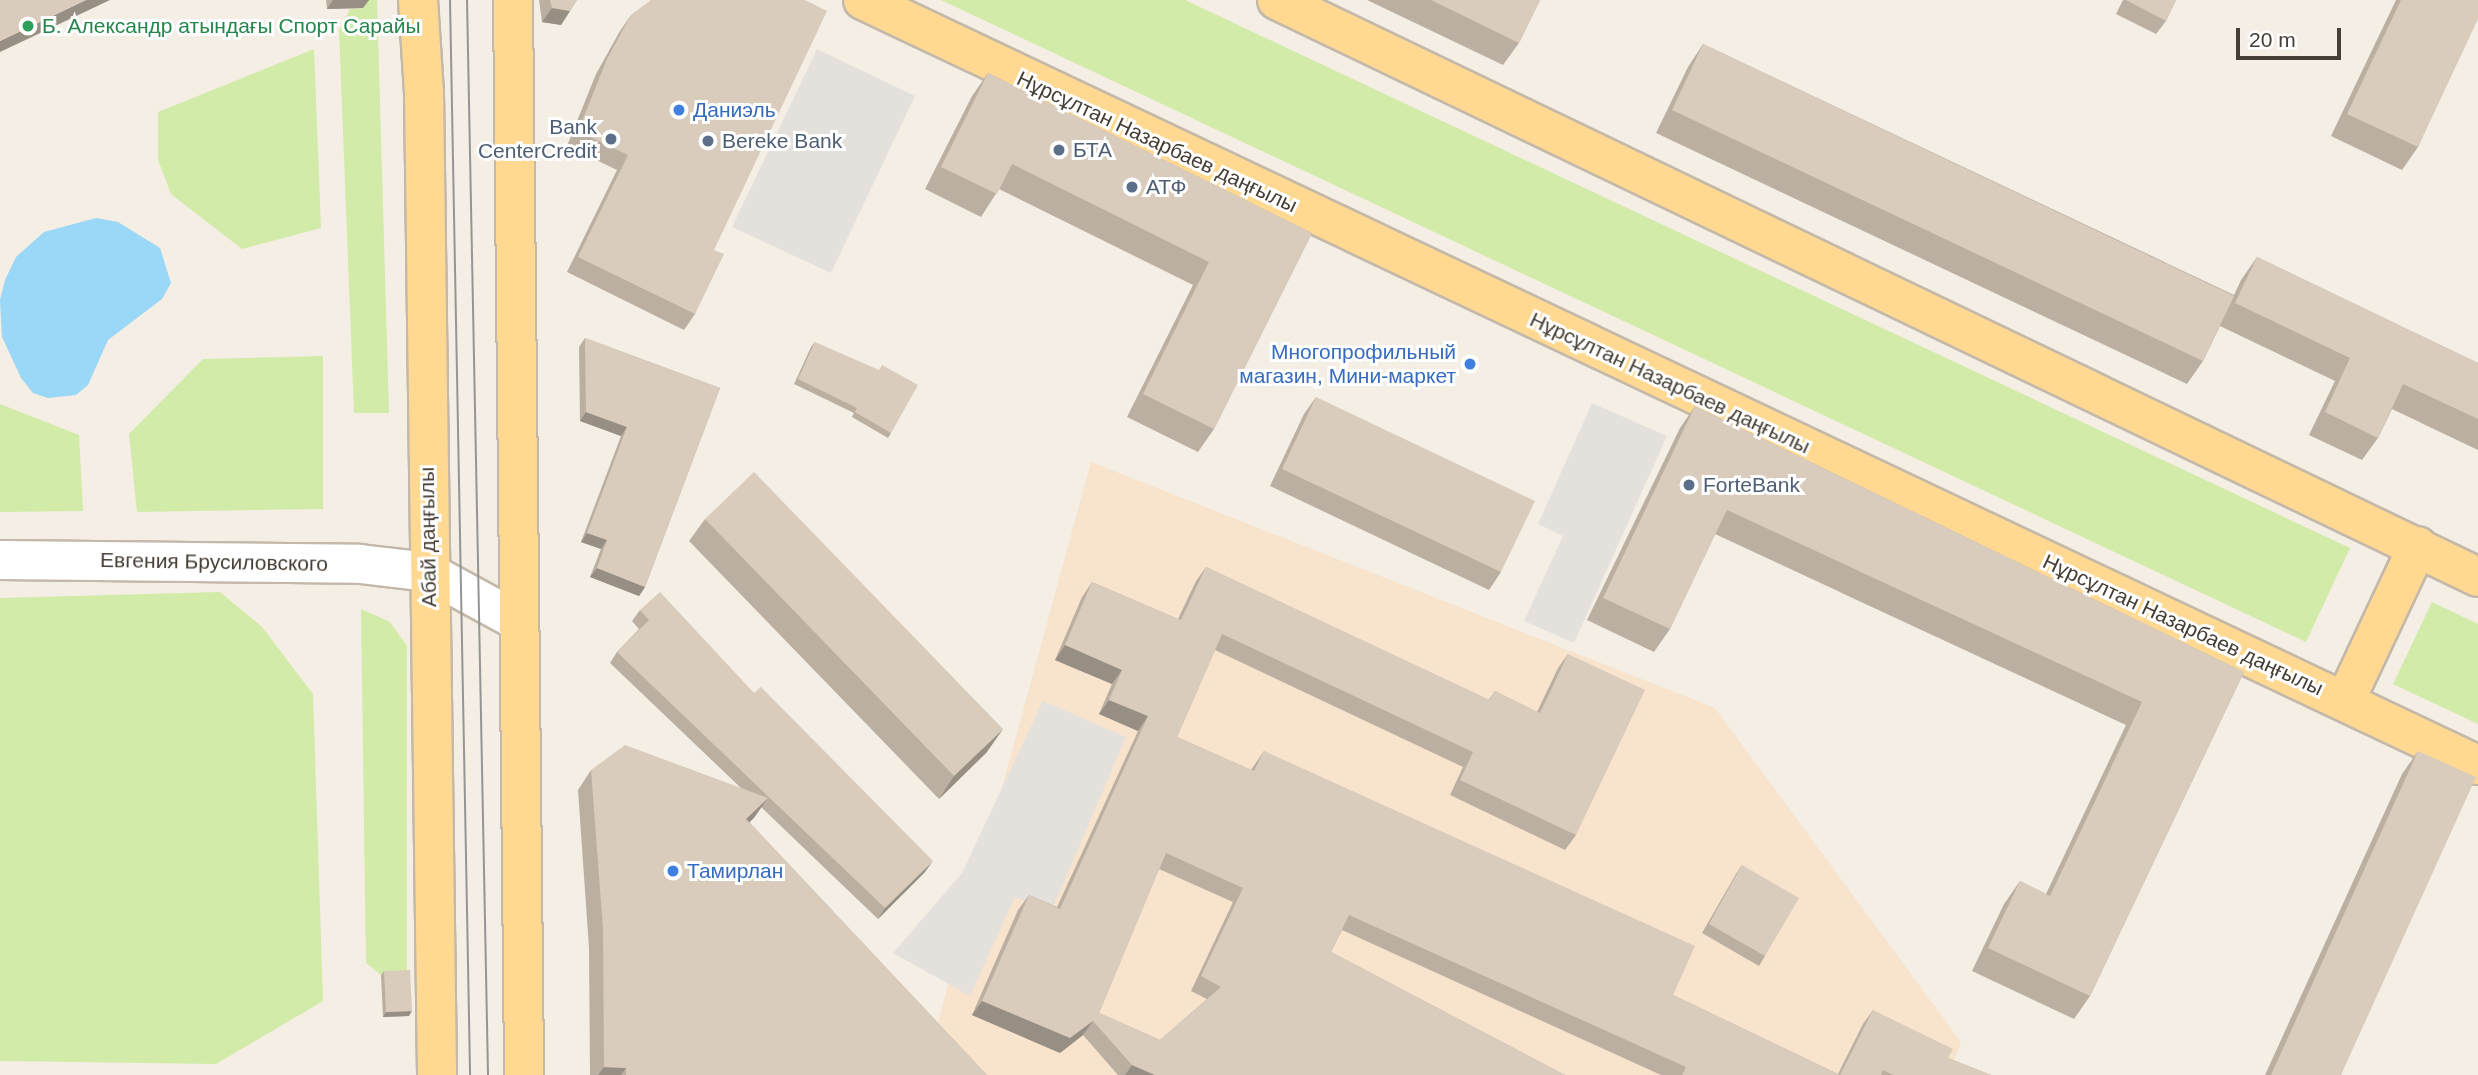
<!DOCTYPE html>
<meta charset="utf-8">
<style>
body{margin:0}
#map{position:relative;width:2478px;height:1075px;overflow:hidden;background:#f4eee4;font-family:Arial,sans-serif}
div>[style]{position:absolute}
.commercial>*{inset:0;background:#f8e3cd}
.green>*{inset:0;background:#d2eba9}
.parking>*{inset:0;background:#e4e1dd}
.water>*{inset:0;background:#9bd7f6}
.roads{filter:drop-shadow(2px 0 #c3b8a9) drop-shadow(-2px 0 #c3b8a9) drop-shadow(0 2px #c3b8a9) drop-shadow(0 -2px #c3b8a9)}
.minor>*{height:38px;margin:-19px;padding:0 19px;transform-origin:19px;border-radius:19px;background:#fff}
.major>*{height:38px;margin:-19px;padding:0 19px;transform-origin:19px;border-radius:19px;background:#ffd992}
.tram>*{height:2px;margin:-1px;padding:0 1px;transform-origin:1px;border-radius:1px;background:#959595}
.wall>*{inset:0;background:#bbafa2}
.shaded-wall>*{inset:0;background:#988f84}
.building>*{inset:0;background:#d9ccbc}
.dots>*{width:19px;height:19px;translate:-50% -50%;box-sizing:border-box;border:4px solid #fff;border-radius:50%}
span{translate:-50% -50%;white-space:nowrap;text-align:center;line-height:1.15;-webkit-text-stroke:6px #fff;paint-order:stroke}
.leisure-label{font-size:21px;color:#27864d}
.left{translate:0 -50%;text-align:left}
.shop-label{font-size:21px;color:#366cbe}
.right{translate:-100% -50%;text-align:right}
.service-label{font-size:21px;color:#4e5e75}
.street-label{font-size:21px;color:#463e34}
.scale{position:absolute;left:2236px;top:28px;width:105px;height:32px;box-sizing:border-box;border:4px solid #463e34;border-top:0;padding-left:9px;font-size:21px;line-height:24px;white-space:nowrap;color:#463e34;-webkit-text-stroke:5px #fff;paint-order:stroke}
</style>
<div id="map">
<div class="commercial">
<div style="clip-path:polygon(1091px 462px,1715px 708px,1961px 1042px,1949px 1075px,986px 1075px,938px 1022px)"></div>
</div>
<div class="green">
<div style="clip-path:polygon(363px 0,377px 0,389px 413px,354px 413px,339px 30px,350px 9px,363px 8px)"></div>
<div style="clip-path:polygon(941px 0,1185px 0,2350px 548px,2306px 642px)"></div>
<div style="clip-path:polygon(314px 49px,321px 228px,242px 249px,171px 194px,158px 160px,158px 112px)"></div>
<div style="clip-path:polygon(323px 356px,323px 509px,137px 512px,129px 434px,203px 359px)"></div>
<div style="clip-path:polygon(0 404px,79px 435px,83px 511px,0 512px)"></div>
<div style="clip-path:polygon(220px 592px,262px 627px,313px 694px,323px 1001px,216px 1064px,0 1061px,0 598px)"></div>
<div style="clip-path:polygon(2432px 602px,2478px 624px,2478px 724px,2393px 684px)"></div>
<div style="clip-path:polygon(361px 609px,390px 622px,407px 646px,407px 974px,381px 975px,366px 963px)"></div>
</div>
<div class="parking">
<div style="clip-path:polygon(817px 49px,915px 96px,831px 273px,732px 227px)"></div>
<div style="clip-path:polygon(1592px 403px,1667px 436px,1574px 643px,1524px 621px,1563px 536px,1538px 524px)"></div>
<div style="clip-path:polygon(1043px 701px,1126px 737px,1051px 912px,1015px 897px,970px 996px,893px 953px,962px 873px)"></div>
</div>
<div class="water">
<div style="clip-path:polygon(96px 218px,118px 222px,160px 248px,171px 283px,162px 299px,108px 340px,88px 385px,76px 395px,48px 398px,33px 393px,21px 378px,2px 337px,0 300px,5px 280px,16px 257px,44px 232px)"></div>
</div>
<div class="roads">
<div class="minor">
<div style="left:0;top:560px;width:360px;rotate:0.6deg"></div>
<div style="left:360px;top:564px;width:68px;rotate:6.7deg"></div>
<div style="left:428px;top:572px;width:102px;rotate:28.6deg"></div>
</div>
<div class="major">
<div style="left:418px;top:0;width:93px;rotate:86.3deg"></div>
<div style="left:424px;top:93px;width:982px;rotate:89.24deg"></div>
<div style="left:513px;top:0;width:1075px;rotate:89.41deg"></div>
<div style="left:863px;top:0;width:1787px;rotate:25.35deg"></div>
<div style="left:1277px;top:0;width:1332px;rotate:25.66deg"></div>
<div style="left:2345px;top:701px;width:171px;rotate:-64.8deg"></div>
</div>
</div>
<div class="tram">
<div style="left:450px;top:0;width:1075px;rotate:88.93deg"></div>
<div style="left:467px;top:0;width:1075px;rotate:88.88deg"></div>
</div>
<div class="wall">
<div style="clip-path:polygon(326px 0,369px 0,363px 8px,327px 9px)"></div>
<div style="clip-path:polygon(539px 0,577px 0,561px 25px,542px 22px)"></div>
<div style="clip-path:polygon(1367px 0,1540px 0,1519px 43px,1503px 65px)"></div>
<div style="clip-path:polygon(2123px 0,2176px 0,2166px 21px,2156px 34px,2116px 14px)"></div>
<div style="clip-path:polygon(2396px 0,2478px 0,2418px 147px,2402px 170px,2331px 136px)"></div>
<div style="clip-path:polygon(631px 15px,714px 250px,695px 314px,684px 330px,567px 272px,617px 170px,567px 146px,596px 74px,620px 31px)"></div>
<div style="clip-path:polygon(1703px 44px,2234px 295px,2241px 280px,2257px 257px,2478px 363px,2478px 450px,2392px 409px,2378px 438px,2362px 460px,2309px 435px,2335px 381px,2220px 326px,2203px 361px,2187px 384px,1656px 133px,1688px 67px)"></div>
<div style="clip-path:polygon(988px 73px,1312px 233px,1214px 429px,1198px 452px,1127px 417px,1193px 285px,999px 189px,981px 217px,925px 189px,972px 96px)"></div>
<div style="clip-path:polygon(585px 338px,720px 388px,645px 587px,639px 596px,590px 577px,601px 549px,581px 542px,621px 436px,580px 421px,579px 347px)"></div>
<div style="clip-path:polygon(815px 342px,891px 433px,888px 438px,852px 417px,854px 413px,794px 384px,811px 347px)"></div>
<div style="clip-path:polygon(1316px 397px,1501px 572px,1489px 590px,1270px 486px,1304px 414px)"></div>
<div style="clip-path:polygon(1695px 406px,2244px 672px,2090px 996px,2074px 1019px,1972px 971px,2004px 904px,2020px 881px,2046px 894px,2126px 725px,1715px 534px,1670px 629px,1654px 652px,1587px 620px,1680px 428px)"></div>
<div style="clip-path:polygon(705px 519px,987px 752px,939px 799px,689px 541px)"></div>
<div style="clip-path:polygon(evenodd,1206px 567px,1489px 700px,1495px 691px,1537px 712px,1558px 668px,1568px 654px,1576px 835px,1565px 850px,1450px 795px,1463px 767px,1215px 650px,1177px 737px,1251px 770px,1264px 751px,1673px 995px,1838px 1074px,1863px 1024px,1873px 1010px,1948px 1058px,1991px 1075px,1661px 1075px,1342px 930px,1331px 952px,1565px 1075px,1118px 1075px,1083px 1035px,1060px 1053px,972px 1015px,1018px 910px,1029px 895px,1057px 907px,1138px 731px,1099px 714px,1112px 684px,1055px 660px,1082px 597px,1092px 582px,1178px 619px,1196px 581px,1206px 567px,1159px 869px,1233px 902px,1191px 991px,1207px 999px,1160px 1040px,1099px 1013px,1159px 869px)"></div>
<div style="clip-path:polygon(640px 610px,754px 693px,925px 872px,878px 919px,761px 807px,749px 822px,987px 1075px,590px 1075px,589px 948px,578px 790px,591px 770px,741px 788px,610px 663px,617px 652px,639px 629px,632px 621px)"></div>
<div style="clip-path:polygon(2418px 751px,2341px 1075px,2265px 1075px,2402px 774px)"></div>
<div style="clip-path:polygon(1742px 865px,1765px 956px,1759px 966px,1702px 933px,1736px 874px)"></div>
<div style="clip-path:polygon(384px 971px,409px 1016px,383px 1017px,381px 975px)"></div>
</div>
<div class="shaded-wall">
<div style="clip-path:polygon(86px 0,110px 0,0 52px,0 41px)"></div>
<div style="clip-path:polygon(333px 0,369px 0,363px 8px,327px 9px)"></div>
<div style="clip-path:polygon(552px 8px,570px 11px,561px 25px,542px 22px)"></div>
<div style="clip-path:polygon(586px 412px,627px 427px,621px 436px,580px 421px)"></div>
<div style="clip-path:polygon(587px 533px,607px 540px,601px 549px,581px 542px)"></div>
<div style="clip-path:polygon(597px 568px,645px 587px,639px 596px,590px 577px)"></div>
<div style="clip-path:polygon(1065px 645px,1122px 670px,1112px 684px,1055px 660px)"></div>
<div style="clip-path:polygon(1109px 700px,1148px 716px,1138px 731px,1099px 714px)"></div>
<div style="clip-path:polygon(1003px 729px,987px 752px,939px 799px,954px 776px)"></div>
<div style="clip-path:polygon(768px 798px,754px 818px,732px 839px,746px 819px)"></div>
<div style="clip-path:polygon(933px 861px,925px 872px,878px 919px,885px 908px)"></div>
<div style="clip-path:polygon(982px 1001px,1093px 1021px,1083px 1035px,1060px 1053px,972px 1015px)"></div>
<div style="clip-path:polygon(412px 1011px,409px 1016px,383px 1017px,386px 1012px)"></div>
<div style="clip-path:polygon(1132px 1065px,1155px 1075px,1125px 1075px)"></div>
<div style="clip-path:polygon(604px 1067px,626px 1068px,621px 1075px,598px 1075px)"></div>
</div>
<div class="building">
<div style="clip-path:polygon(0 0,86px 0,0 41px)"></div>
<div style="clip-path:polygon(550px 0,577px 0,570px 11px,552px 8px)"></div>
<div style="clip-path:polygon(651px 0,805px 0,827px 11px,714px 250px,724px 254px,695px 314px,578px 257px,628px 155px,578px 131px,607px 59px,631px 15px)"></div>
<div style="clip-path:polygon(1431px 0,1540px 0,1519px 43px)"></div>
<div style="clip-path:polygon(2126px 0,2176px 0,2166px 21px)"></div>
<div style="clip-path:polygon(2401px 0,2478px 0,2478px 19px,2418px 147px,2347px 114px)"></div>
<div style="clip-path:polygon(1703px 44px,2234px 296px,2203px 361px,1672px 110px)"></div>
<div style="clip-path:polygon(988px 73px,1312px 233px,1214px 429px,1143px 394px,1209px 262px,1012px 164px,997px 194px,941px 167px)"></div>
<div style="clip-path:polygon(2257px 257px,2478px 363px,2478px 419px,2403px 384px,2378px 438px,2325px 412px,2350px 358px,2235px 303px)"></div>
<div style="clip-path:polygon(585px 338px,720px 388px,645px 587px,597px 568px,607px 540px,587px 533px,627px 427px,586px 412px)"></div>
<div style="clip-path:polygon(815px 342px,879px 370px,882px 365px,918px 385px,891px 433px,855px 412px,857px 408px,798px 379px)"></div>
<div style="clip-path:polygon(1316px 397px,1535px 501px,1501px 572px,1282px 469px)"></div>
<div style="clip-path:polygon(1695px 406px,2244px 672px,2090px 996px,1988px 948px,2020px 881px,2050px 896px,2142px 702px,1727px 510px,1670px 629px,1603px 598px)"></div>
<div style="clip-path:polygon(754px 472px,1003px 729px,954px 776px,705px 519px)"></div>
<div style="clip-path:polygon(evenodd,1206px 567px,1490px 700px,1495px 691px,1540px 713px,1568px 654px,1645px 690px,1576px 835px,1460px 780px,1473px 752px,1222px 634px,1177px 737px,1254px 771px,1264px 751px,1695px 946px,1673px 995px,1840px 1075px,1873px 1010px,1953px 1049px,1948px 1058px,1991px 1075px,1893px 1075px,1883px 1070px,1881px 1075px,1682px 1075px,1686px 1067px,1349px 915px,1331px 952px,1565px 1075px,1155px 1075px,1132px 1065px,1093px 1021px,1070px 1038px,982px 1001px,1029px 895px,1060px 909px,1148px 716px,1109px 700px,1122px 670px,1065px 645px,1092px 582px,1181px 620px,1206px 567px,1166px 853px,1243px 888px,1201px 976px,1221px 987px,1160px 1040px,1099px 1013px,1166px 853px)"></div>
<div style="clip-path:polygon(660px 592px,754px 693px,761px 687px,933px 861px,885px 908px,617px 652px,649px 620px,640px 610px)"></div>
<div style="clip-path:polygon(625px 745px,768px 798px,746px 819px,987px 1075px,626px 1075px,626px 1068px,604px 1067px,603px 929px,591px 770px)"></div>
<div style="clip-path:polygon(2418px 751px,2476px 777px,2341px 1075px,2271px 1075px)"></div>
<div style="clip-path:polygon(1742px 865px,1799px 898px,1765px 956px,1709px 924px)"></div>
<div style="clip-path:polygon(410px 970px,412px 1011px,386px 1012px,384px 971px)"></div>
</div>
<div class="dots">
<div style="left:28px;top:26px;background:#2e9e5b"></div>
<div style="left:679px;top:110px;background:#3f7fe0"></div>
<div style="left:611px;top:139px;background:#5c6f8a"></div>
<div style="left:708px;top:141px;background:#5c6f8a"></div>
<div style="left:1059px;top:150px;background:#5c6f8a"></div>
<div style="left:1132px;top:187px;background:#5c6f8a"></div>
<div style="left:1470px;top:364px;background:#3f7fe0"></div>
<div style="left:1689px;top:485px;background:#5c6f8a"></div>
<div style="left:673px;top:871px;background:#3f7fe0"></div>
</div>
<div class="leisure-label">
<span class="left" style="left:42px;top:26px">Б. Александр атындағы Спорт Сарайы</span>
</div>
<div class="shop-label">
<span class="left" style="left:693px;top:110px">Даниэль</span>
<span class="right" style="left:1456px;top:364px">Многопрофильный<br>магазин, Мини-маркет</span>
<span class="left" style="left:687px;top:871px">Тамирлан</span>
</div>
<div class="service-label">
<span class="right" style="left:597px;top:139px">Bank<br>CenterCredit</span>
<span class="left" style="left:722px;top:141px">Bereke Bank</span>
<span class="left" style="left:1073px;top:150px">БТА</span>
<span class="left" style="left:1146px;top:187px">АТФ</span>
<span class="left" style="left:1703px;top:485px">ForteBank</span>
</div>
<div class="street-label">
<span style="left:1157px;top:142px;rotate:25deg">Нұрсұлтан Назарбаев даңғылы</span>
<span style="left:1670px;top:383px;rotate:25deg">Нұрсұлтан Назарбаев даңғылы</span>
<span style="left:428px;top:537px;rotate:-91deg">Абай даңғылы</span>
<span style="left:214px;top:562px;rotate:1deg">Евгения Брусиловского</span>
<span style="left:2183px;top:625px;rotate:25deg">Нұрсұлтан Назарбаев даңғылы</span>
</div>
<div class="scale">20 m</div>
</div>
